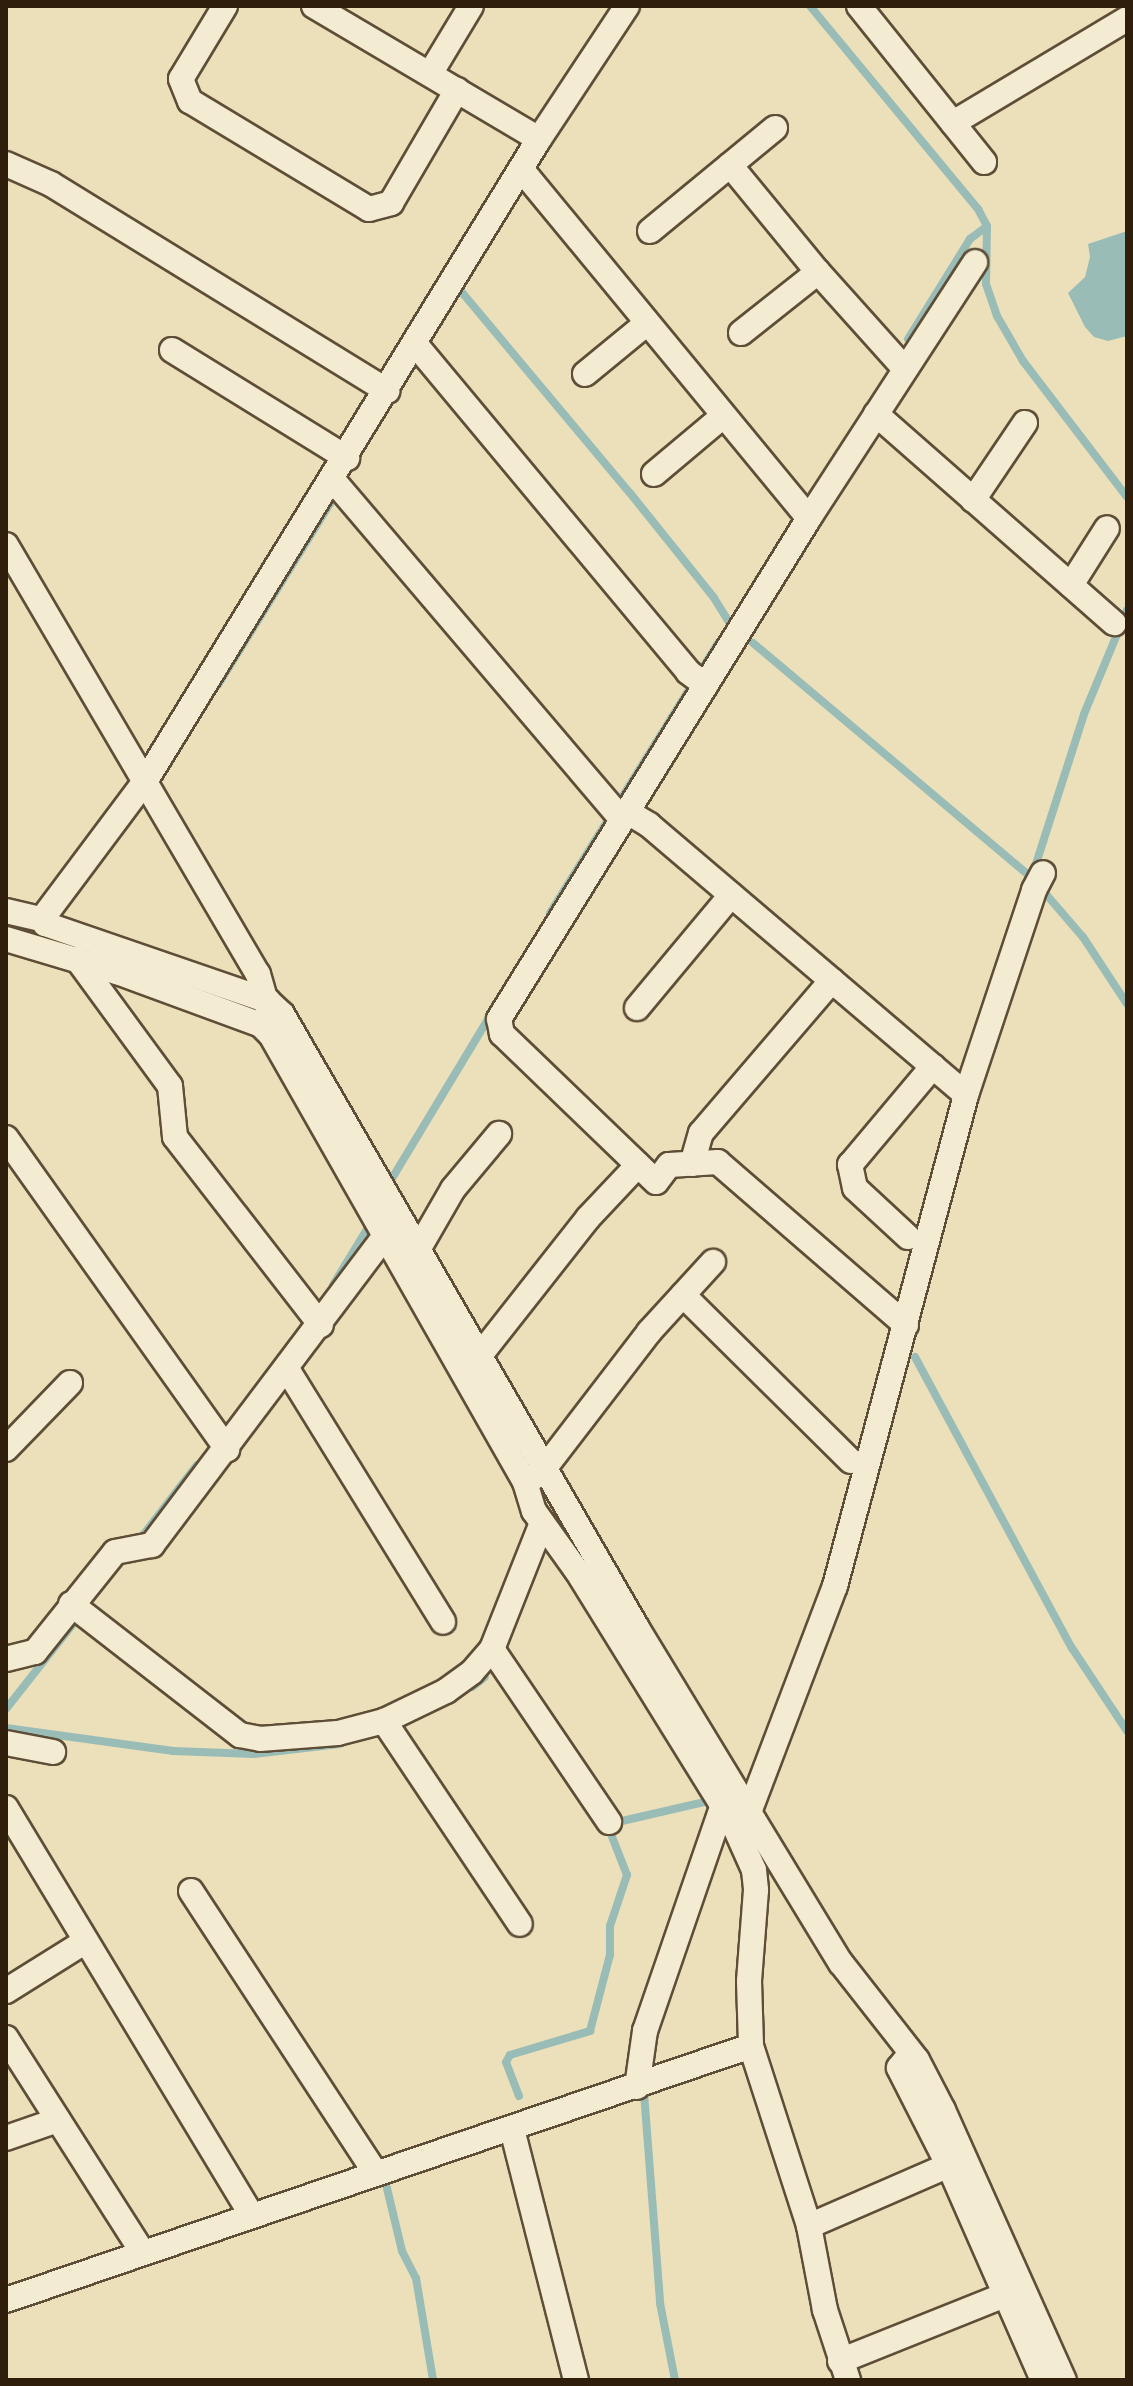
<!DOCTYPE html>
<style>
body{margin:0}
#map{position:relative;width:1133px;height:2386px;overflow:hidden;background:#ece0ba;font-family:"Sorts Mill Goudy",serif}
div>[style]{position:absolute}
.water>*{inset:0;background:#9abcb6}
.stream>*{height:8px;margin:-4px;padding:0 4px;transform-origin:4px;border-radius:4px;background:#9abcb6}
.roads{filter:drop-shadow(2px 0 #5e4e37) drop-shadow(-2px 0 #5e4e37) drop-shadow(0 2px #5e4e37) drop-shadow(0 -2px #5e4e37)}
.minor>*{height:24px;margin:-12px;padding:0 12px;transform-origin:12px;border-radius:12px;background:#f3ebd2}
span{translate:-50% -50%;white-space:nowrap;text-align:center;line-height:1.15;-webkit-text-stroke:6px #f3ebd2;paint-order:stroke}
.frame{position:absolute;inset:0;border:8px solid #2f1e0b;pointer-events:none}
</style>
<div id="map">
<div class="water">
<div style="clip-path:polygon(1127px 231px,1127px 336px,1108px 341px,1094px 337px,1085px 327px,1068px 293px,1085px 277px,1090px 257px,1088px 244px)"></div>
</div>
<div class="stream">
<div style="left:810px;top:6px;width:264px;rotate:50.4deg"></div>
<div style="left:978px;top:209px;width:19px;rotate:62deg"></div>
<div style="left:987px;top:226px;width:58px;rotate:91deg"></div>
<div style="left:986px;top:284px;width:34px;rotate:71deg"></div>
<div style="left:997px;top:316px;width:52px;rotate:60deg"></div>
<div style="left:1023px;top:361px;width:171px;rotate:52.6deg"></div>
<div style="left:460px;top:290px;width:265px;rotate:50.1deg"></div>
<div style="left:630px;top:493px;width:134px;rotate:51.3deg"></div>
<div style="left:714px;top:598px;width:36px;rotate:58deg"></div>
<div style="left:908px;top:339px;width:118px;rotate:-58.2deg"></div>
<div style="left:970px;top:239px;width:21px;rotate:-37deg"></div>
<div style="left:753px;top:643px;width:365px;rotate:40.1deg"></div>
<div style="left:1032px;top:878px;width:78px;rotate:49.2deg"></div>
<div style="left:1083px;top:937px;width:80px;rotate:56.7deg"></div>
<div style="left:218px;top:685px;width:227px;rotate:-58.3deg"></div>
<div style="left:1034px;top:870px;width:164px;rotate:-72.2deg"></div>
<div style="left:1084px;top:714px;width:113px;rotate:-67.5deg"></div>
<div style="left:550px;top:913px;width:318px;rotate:-58.1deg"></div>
<div style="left:6px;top:924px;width:43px;rotate:14.7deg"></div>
<div style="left:388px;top:1185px;width:203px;rotate:-58.9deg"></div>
<div style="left:333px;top:1285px;width:69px;rotate:-58.6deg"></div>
<div style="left:915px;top:1357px;width:331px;rotate:61.7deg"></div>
<div style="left:1072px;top:1648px;width:100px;rotate:56.5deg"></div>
<div style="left:144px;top:1534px;width:87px;rotate:-52.5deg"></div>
<div style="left:472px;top:1687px;width:16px;rotate:-38deg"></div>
<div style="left:6px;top:1709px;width:120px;rotate:-51.8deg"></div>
<div style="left:6px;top:1728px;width:169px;rotate:7.8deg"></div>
<div style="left:173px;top:1751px;width:81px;rotate:2.1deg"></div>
<div style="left:254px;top:1754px;width:86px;rotate:-6.7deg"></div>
<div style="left:644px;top:2093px;width:211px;rotate:85.6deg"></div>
<div style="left:660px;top:2303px;width:78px;rotate:79deg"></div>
<div style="left:519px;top:2096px;width:36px;rotate:-111deg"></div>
<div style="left:506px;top:2062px;width:8px;rotate:-60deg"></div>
<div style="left:510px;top:2055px;width:84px;rotate:-16.7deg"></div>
<div style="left:590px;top:2031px;width:79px;rotate:-75.3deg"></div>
<div style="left:610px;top:1955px;width:29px;rotate:-90deg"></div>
<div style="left:610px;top:1926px;width:54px;rotate:-71.6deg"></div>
<div style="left:627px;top:1875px;width:49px;rotate:-111.4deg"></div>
<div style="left:609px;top:1829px;width:15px;rotate:-32deg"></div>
<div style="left:622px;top:1821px;width:84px;rotate:-13deg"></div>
<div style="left:385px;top:2180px;width:73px;rotate:76.5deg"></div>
<div style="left:402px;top:2251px;width:30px;rotate:63deg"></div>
<div style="left:416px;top:2278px;width:103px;rotate:80.5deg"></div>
</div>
<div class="roads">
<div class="minor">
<div style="left:225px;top:6px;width:85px;rotate:121.1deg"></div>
<div style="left:181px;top:79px;width:24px;rotate:68deg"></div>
<div style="left:190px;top:101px;width:209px;rotate:31.1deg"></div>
<div style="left:369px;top:209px;width:23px;rotate:-15deg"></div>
<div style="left:391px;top:203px;width:131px;rotate:-59.7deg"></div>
<div style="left:314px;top:6px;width:261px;rotate:30.6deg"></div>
<div style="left:859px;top:6px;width:200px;rotate:51.3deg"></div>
<div style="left:430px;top:74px;width:79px;rotate:-58.9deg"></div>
<div style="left:953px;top:123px;width:203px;rotate:-30.9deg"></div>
<div style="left:6px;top:164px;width:49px;rotate:24deg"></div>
<div style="left:51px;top:184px;width:395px;rotate:31.6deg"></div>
<div style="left:730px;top:165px;width:139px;rotate:50.6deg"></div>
<div style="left:521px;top:169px;width:452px;rotate:50.5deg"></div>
<div style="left:650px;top:231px;width:162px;rotate:-39.5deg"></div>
<div style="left:741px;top:333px;width:98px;rotate:-38.4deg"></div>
<div style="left:818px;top:272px;width:130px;rotate:48.1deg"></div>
<div style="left:416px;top:345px;width:425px;rotate:50.2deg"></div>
<div style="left:688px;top:672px;width:22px;rotate:36deg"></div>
<div style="left:172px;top:350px;width:206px;rotate:31.7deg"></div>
<div style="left:585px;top:374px;width:80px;rotate:-39.4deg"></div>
<div style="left:876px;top:414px;width:317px;rotate:41.3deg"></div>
<div style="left:654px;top:474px;width:90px;rotate:-40deg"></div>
<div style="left:333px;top:480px;width:445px;rotate:49.6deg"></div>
<div style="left:973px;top:500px;width:93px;rotate:-56deg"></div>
<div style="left:6px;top:545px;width:498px;rotate:59.6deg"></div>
<div style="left:258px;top:974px;width:40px;rotate:74deg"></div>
<div style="left:1071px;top:585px;width:67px;rotate:-57.7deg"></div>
<div style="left:626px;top:811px;width:27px;rotate:31deg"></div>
<div style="left:649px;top:825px;width:416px;rotate:40.4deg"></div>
<div style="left:6px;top:911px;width:37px;rotate:13deg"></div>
<div style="left:42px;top:919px;width:174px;rotate:-53.2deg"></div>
<div style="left:146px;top:780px;width:752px;rotate:-58.49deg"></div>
<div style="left:539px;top:139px;width:159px;rotate:-56.5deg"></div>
<div style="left:42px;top:919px;width:6px;rotate:59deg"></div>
<div style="left:45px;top:924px;width:236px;rotate:19deg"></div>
<div style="left:268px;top:1001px;width:19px;rotate:43deg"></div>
<div style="left:282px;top:1014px;width:709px;rotate:59.96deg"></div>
<div style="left:637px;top:1628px;width:392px;rotate:58.7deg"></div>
<div style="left:841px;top:1963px;width:123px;rotate:51.9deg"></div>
<div style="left:917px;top:2060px;width:56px;rotate:62.5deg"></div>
<div style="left:943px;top:2110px;width:296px;rotate:65.9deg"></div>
<div style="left:6px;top:939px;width:116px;rotate:16.6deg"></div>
<div style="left:117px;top:972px;width:153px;rotate:20.2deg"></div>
<div style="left:261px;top:1025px;width:14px;rotate:45deg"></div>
<div style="left:271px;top:1035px;width:514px;rotate:60.39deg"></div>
<div style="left:525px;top:1482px;width:30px;rotate:73deg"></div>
<div style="left:534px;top:1511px;width:74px;rotate:54.4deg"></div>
<div style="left:577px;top:1571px;width:296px;rotate:58.2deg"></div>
<div style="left:733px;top:1823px;width:51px;rotate:65.9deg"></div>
<div style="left:754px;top:1870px;width:20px;rotate:84deg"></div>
<div style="left:756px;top:1890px;width:91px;rotate:94.4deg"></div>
<div style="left:749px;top:1981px;width:65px;rotate:88.2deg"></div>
<div style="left:751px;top:2046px;width:189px;rotate:72.1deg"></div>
<div style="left:809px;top:2226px;width:86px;rotate:79.2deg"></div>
<div style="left:825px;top:2310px;width:74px;rotate:71.8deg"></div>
<div style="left:77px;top:959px;width:157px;rotate:53.8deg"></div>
<div style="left:170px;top:1086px;width:51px;rotate:84.4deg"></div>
<div style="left:175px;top:1137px;width:238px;rotate:52.2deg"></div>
<div style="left:637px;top:1008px;width:147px;rotate:-50.2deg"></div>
<div style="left:6px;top:1138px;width:382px;rotate:54.6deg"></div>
<div style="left:692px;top:1164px;width:32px;rotate:-74deg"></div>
<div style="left:701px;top:1133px;width:201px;rotate:-49.4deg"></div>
<div style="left:908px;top:1237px;width:72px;rotate:-137.2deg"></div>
<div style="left:855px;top:1188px;width:24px;rotate:-102deg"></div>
<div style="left:850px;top:1165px;width:129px;rotate:-50deg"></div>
<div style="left:408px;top:1256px;width:14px;rotate:-36deg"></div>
<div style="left:419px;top:1248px;width:68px;rotate:-60deg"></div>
<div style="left:453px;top:1189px;width:72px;rotate:-50.1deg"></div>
<div style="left:683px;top:1295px;width:236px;rotate:44.7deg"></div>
<div style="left:906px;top:1325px;width:249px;rotate:-139.1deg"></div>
<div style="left:718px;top:1162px;width:49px;rotate:176.5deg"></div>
<div style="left:669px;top:1165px;width:21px;rotate:127deg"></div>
<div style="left:656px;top:1182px;width:214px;rotate:-136.1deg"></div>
<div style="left:502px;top:1034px;width:15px;rotate:-101deg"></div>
<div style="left:499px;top:1019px;width:589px;rotate:-58.25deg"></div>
<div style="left:809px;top:518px;width:305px;rotate:-57deg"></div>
<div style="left:468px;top:1362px;width:15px;rotate:-32deg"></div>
<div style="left:481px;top:1354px;width:173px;rotate:-51.8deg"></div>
<div style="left:588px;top:1218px;width:73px;rotate:-46.7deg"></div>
<div style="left:287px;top:1369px;width:297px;rotate:58.3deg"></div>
<div style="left:6px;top:1449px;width:92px;rotate:-45.9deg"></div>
<div style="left:533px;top:1478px;width:14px;rotate:-39deg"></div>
<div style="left:544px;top:1469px;width:173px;rotate:-52.5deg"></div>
<div style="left:649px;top:1332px;width:95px;rotate:-47.6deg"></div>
<div style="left:71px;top:1604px;width:214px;rotate:37.8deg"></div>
<div style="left:240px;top:1735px;width:20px;rotate:11deg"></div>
<div style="left:260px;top:1739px;width:78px;rotate:-4.4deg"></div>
<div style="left:338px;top:1733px;width:48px;rotate:-14.6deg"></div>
<div style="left:384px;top:1721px;width:69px;rotate:-25.8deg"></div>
<div style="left:446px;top:1691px;width:32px;rotate:-36deg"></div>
<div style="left:472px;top:1672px;width:30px;rotate:-49deg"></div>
<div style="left:492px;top:1649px;width:136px;rotate:-68.4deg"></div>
<div style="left:492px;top:1649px;width:209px;rotate:55.9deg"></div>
<div style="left:6px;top:1659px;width:30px;rotate:-14deg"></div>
<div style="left:35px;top:1652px;width:128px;rotate:-51.3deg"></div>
<div style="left:115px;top:1552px;width:38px;rotate:-11deg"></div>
<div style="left:152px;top:1545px;width:389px;rotate:-53deg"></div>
<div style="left:384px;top:1721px;width:244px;rotate:56.2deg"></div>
<div style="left:6px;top:1743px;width:48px;rotate:10.8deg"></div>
<div style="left:6px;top:1808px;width:476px;rotate:58.9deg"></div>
<div style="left:738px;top:1820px;width:18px;rotate:-45deg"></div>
<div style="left:751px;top:1807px;width:236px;rotate:-69.2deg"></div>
<div style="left:835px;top:1586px;width:508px;rotate:-75.06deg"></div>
<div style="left:966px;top:1095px;width:216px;rotate:-71.6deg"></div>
<div style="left:1034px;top:890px;width:19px;rotate:-62deg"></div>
<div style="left:191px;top:1891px;width:338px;rotate:56.8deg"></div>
<div style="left:6px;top:1991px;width:94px;rotate:-32deg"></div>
<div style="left:6px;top:2038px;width:255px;rotate:57.5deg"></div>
<div style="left:911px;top:2053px;width:19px;rotate:129deg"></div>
<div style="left:899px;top:2068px;width:110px;rotate:63deg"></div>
<div style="left:949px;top:2166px;width:234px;rotate:66.3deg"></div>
<div style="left:637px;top:2087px;width:57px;rotate:-81.9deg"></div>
<div style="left:645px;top:2031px;width:236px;rotate:-71deg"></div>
<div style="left:512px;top:2129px;width:259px;rotate:75.7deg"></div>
<div style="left:6px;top:2138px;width:55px;rotate:-19.1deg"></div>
<div style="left:809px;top:2226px;width:166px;rotate:-23.5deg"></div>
<div style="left:6px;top:2300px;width:787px;rotate:-18.83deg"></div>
<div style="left:840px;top:2361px;width:194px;rotate:-21.8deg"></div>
</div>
</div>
<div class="frame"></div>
</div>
